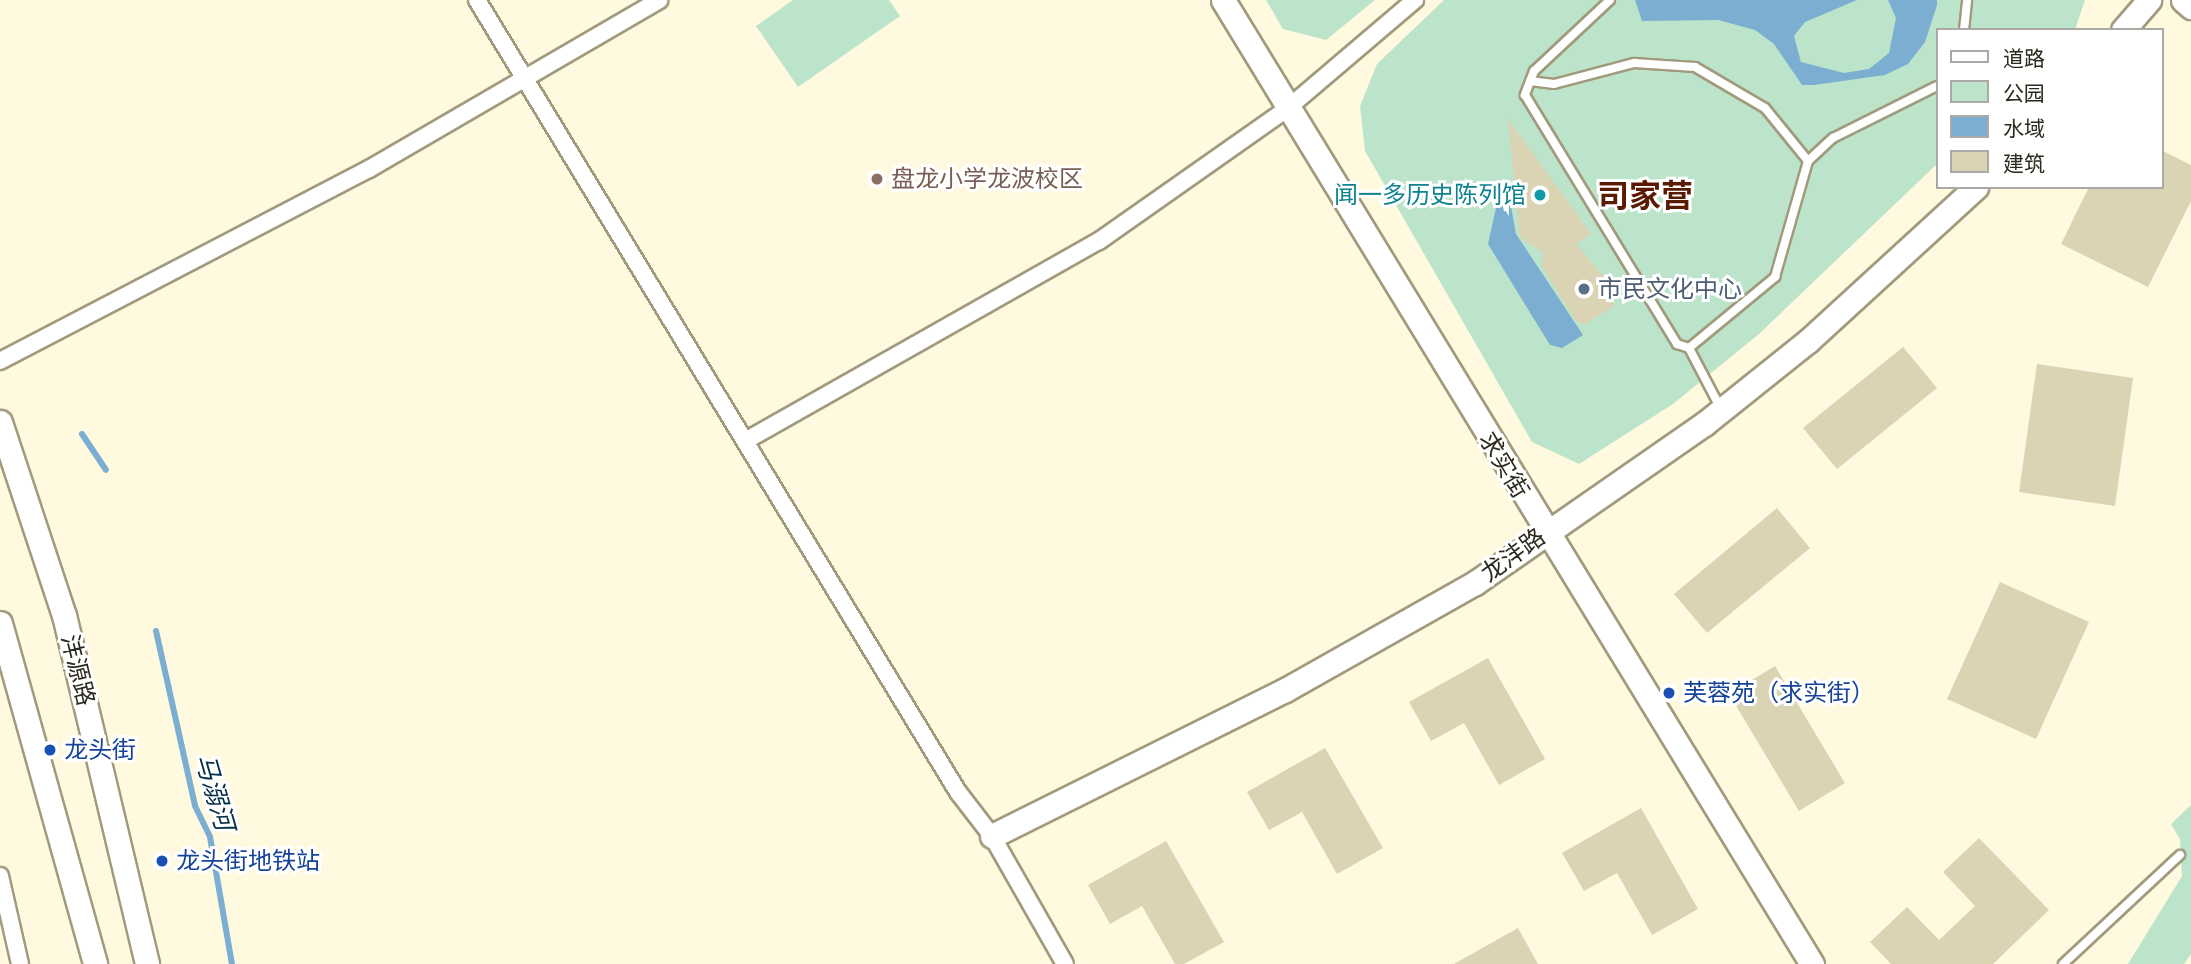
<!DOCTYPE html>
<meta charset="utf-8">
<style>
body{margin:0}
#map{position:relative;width:2191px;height:964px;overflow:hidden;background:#fff9df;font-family:"PT Sans","Noto Sans SC",sans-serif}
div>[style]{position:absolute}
.green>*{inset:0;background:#bce4cb}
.water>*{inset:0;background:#7baed0}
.stream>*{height:6px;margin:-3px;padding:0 3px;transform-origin:3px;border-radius:3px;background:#7baed0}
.building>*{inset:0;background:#dbd4b4}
.roads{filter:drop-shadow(2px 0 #a19a7d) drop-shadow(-2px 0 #a19a7d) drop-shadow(0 2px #a19a7d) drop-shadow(0 -2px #a19a7d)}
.lane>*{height:8px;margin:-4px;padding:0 4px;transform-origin:4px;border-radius:4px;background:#fff}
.street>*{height:16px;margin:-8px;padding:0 8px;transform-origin:8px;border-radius:8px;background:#fff}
.secondary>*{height:23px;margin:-11.5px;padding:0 11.5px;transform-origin:11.5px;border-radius:11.5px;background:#fff}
.dots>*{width:19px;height:19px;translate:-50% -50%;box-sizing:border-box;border:4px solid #fff;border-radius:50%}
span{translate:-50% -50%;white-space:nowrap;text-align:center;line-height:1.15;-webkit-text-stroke:6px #fff;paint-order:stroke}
.education-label{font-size:24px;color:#785e54}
.left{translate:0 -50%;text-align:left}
.culture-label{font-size:24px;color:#0d838f}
.right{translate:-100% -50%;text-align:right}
.service-label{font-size:24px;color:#4e5e75}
.street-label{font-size:24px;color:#2c291d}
.transit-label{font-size:24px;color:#164399}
.water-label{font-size:26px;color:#033047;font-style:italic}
.district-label{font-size:32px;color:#5b1b02;font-weight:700}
.legend{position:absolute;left:1936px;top:28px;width:228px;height:161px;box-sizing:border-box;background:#fff;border:2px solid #aba9a5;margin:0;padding:9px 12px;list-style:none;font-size:21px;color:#2c291d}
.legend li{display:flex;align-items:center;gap:14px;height:35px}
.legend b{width:35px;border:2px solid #aba9a5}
</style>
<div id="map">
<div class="green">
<div style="clip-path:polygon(793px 0,889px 0,900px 16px,798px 87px,756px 26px)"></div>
<div style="clip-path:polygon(1266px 0,1375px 0,1326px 40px,1283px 29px)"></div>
<div style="clip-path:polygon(1444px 0,2085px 0,2075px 30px,1937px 30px,1937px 164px,1759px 334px,1673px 404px,1579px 464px,1532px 442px,1365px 151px,1360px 106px,1377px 64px)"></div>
<div style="clip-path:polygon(2191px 805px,2191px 954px,2184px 964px,2128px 964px,2182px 876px,2180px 839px,2171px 824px)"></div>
</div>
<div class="water">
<div style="clip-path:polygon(1635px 0,1857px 0,1805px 22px,1794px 36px,1801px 62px,1844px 73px,1869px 69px,1889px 53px,1896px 18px,1888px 0,1937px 0,1937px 5px,1925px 42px,1908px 64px,1885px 75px,1814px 85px,1802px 85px,1774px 44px,1755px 30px,1718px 20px,1642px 21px)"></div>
<div style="clip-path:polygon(1507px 184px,1516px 234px,1583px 335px,1562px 348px,1550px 345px,1488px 244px,1501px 185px)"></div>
</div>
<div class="stream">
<div style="left:82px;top:434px;width:43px;rotate:56.3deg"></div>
<div style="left:156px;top:631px;width:179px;rotate:77.4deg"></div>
<div style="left:195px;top:806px;width:34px;rotate:64deg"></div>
<div style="left:210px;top:837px;width:129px;rotate:80.2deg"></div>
</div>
<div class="building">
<div style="clip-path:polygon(1508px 119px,1591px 234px,1576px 244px,1611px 286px,1614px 306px,1585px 324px,1576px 321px,1542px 266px,1543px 253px,1520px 237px)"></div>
<div style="clip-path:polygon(2161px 150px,2191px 165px,2191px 201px,2148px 287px,2061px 244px,2089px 187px,2161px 187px)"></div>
<div style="clip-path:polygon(1903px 347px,1937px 388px,1837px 469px,1803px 428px)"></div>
<div style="clip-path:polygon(2037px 364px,2133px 378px,2115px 506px,2019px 492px)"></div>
<div style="clip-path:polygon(1777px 508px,1810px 548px,1707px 633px,1674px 594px)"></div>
<div style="clip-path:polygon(2000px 582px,2089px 622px,2036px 739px,1947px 699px)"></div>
<div style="clip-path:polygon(1488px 658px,1545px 759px,1499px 785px,1464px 723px,1431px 741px,1409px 702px)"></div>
<div style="clip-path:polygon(1775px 666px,1845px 783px,1799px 811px,1729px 694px)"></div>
<div style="clip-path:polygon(1325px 748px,1383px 848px,1337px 874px,1302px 812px,1269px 830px,1247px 792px)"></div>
<div style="clip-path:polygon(1641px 808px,1698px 909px,1652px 935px,1617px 873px,1584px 891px,1562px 853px)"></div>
<div style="clip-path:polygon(1979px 838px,2049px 910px,1993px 964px,1891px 964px,1870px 942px,1907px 907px,1939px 940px,1975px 906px,1943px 872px)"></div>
<div style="clip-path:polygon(1166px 841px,1224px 942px,1184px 964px,1175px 964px,1142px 906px,1110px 924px,1088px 885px)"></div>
<div style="clip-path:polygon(1518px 928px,1538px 964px,1454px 964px)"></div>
</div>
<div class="roads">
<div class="lane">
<div style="left:1610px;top:0;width:104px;rotate:136.9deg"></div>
<div style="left:1534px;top:71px;width:26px;rotate:111deg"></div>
<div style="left:1525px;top:95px;width:292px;rotate:58.6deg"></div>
<div style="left:1677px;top:344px;width:13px;rotate:18deg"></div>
<div style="left:1689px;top:348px;width:112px;rotate:-39.5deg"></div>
<div style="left:1775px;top:277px;width:121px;rotate:-74.1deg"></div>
<div style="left:1808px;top:161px;width:34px;rotate:-43deg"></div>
<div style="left:1833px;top:138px;width:116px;rotate:-26.6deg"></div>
<div style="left:1964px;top:30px;width:30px;rotate:-84deg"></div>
<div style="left:1530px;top:81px;width:24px;rotate:7deg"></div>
<div style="left:1554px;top:84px;width:83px;rotate:-14.7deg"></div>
<div style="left:1634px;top:63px;width:61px;rotate:3.8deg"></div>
<div style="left:1695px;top:67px;width:81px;rotate:30.4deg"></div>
<div style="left:1765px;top:108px;width:68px;rotate:50.9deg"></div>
<div style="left:1689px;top:348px;width:67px;rotate:62.3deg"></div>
<div style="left:2063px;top:964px;width:160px;rotate:-43deg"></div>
</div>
<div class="street">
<div style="left:477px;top:0;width:927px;rotate:58.73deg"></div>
<div style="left:958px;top:792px;width:56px;rotate:52.3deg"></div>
<div style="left:992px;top:836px;width:147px;rotate:60.3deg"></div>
<div style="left:0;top:361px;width:416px;rotate:-27.5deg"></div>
<div style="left:369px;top:169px;width:336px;rotate:-30.2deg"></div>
<div style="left:745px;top:441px;width:407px;rotate:-29.5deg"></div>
<div style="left:1099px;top:241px;width:231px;rotate:-35.1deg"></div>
<div style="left:1288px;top:108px;width:167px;rotate:-40.4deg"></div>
<div style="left:0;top:876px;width:90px;rotate:77.2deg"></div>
</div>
<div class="secondary">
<div style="left:1223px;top:0;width:1130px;rotate:58.58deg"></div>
<div style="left:2183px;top:0;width:11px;rotate:41deg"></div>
<div style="left:2123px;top:30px;width:40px;rotate:-49deg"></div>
<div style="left:0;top:422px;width:203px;rotate:71.7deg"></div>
<div style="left:64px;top:615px;width:359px;rotate:76.6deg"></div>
<div style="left:0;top:623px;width:354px;rotate:74.4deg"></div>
<div style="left:992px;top:836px;width:327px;rotate:-26.5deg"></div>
<div style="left:1285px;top:690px;width:218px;rotate:-29.4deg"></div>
<div style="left:1475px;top:583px;width:279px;rotate:-34.8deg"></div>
<div style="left:1704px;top:424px;width:133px;rotate:-38.6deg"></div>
<div style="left:1808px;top:341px;width:228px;rotate:-42.5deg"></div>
</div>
</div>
<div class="dots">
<div style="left:877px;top:179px;background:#8d6e63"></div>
<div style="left:1540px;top:195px;background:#0f9aa8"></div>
<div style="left:1584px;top:289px;background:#5c6f8a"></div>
<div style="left:1669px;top:693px;background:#1a4fb4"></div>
<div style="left:50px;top:750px;background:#1a4fb4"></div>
<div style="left:162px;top:861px;background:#1a4fb4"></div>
</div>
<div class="education-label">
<span class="left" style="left:891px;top:179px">盘龙小学龙波校区</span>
</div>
<div class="culture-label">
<span class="right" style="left:1526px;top:195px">闻一多历史陈列馆</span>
</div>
<div class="service-label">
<span class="left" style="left:1598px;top:289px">市民文化中心</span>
</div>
<div class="street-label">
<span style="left:1504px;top:465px;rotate:59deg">求实街</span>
<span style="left:1513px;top:555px;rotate:-36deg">龙沣路</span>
<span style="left:78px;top:670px;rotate:76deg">沣源路</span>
</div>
<div class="transit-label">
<span class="left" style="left:1683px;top:693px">芙蓉苑（求实街）</span>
<span class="left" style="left:64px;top:750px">龙头街</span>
<span class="left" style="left:176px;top:861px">龙头街地铁站</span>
</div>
<div class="water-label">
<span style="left:215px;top:792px;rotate:74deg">马溺河</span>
</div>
<div class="district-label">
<span style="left:1645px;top:195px">司家营</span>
</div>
<ul class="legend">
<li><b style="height:9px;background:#fff"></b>道路</li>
<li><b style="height:19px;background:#bce4cb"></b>公园</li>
<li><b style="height:19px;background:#7baed0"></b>水域</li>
<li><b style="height:19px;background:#dbd4b4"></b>建筑</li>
</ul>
</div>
